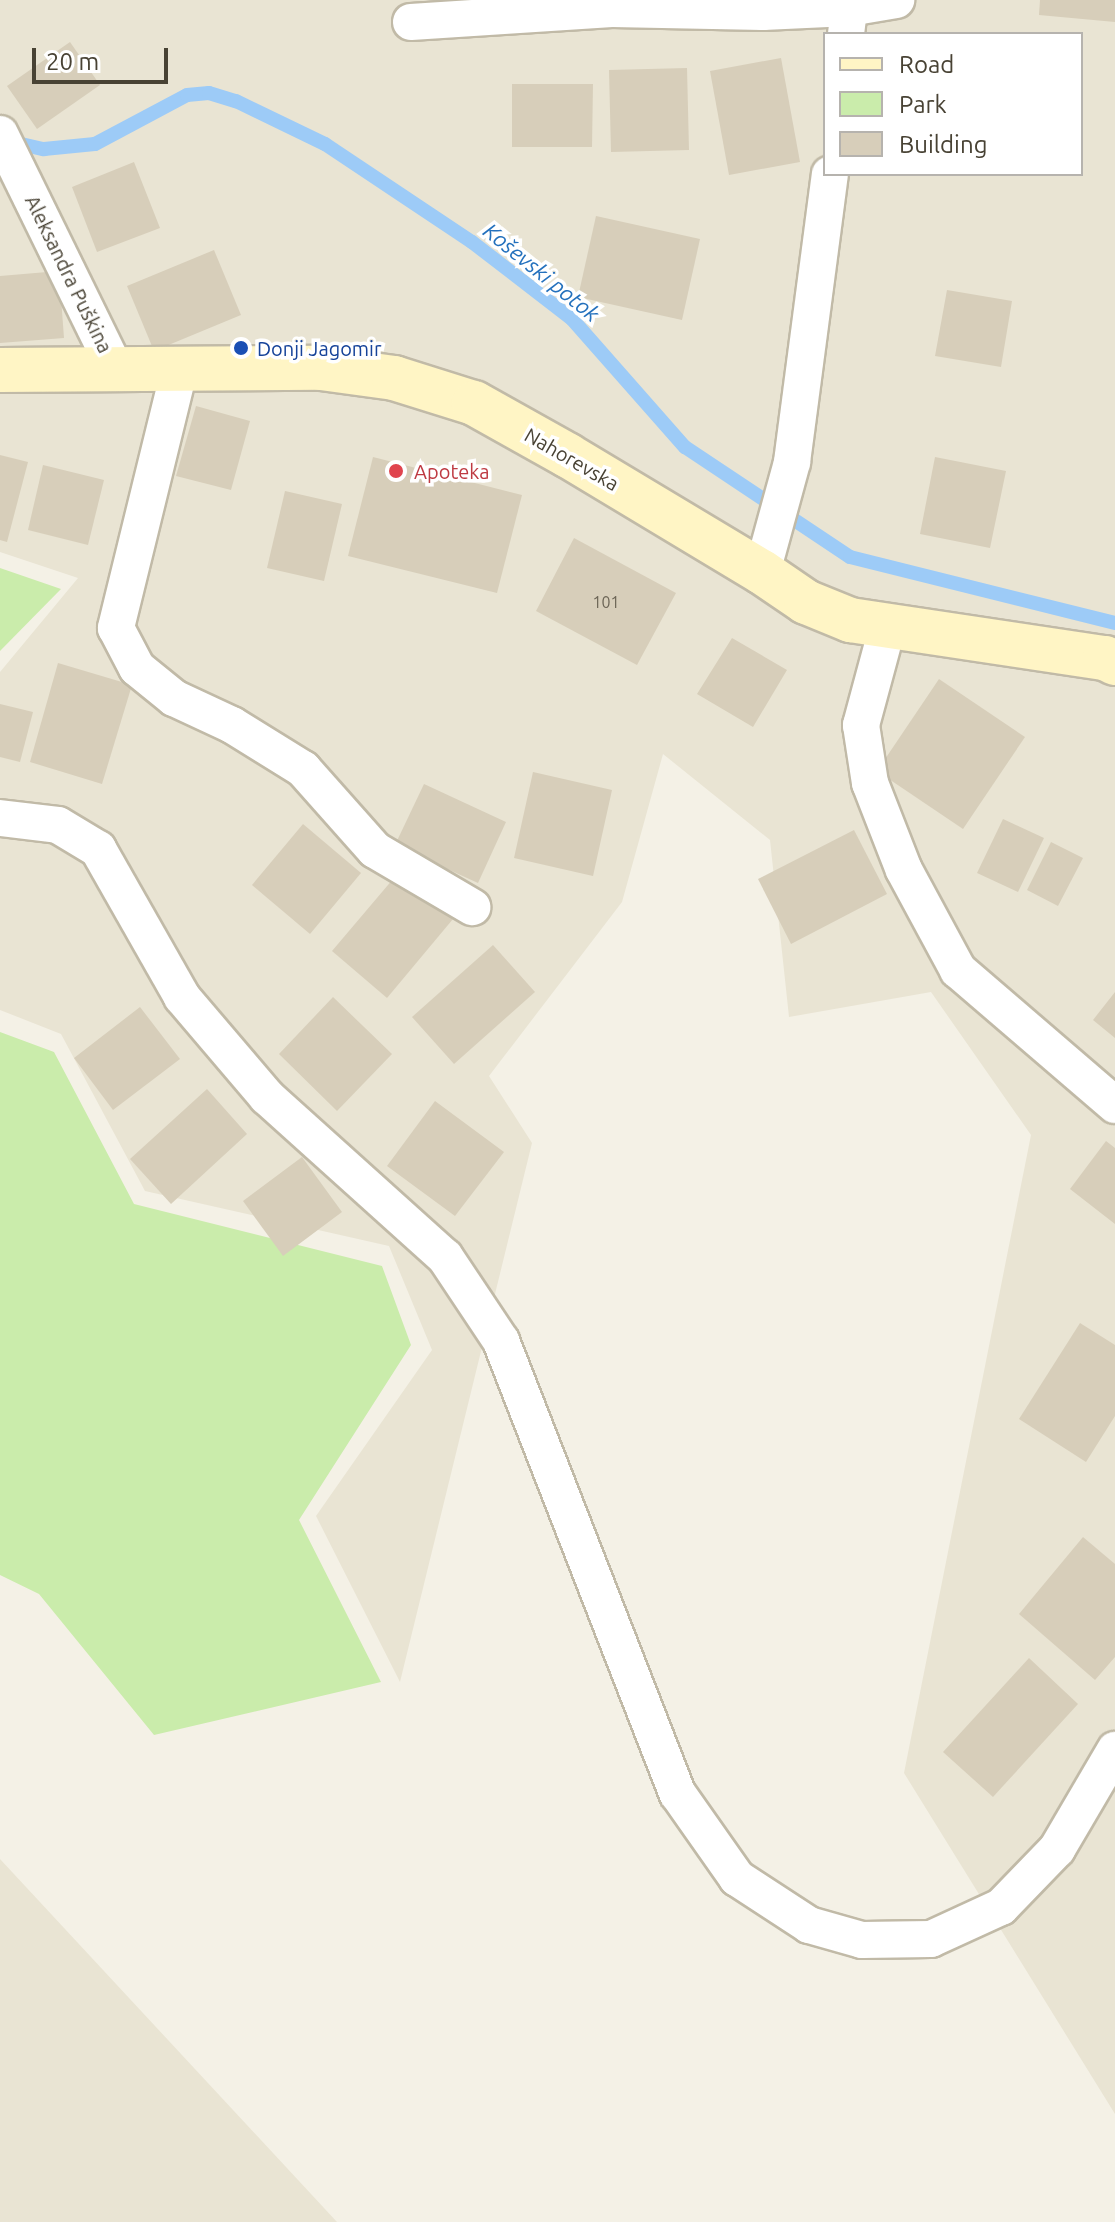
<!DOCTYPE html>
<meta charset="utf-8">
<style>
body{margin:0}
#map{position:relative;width:1115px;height:2222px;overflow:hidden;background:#f4f1e6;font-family:Ubuntu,sans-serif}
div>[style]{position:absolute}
.residential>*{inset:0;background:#e9e4d3}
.green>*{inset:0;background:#caecab}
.stream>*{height:14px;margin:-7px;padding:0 7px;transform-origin:7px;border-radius:7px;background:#9dcbf7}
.building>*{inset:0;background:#d7ceba}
.roads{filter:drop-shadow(2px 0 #c1baa7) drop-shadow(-2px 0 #c1baa7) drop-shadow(0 2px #c1baa7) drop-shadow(0 -2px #c1baa7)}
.street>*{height:36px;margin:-18px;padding:0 18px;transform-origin:18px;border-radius:18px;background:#fff}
.secondary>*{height:44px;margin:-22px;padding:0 22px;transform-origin:22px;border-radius:22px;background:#fff5c5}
.dots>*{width:22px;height:22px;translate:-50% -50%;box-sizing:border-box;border:4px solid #fff;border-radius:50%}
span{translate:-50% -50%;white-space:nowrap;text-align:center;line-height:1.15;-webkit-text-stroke:7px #fff;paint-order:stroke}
.number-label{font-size:16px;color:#6c6556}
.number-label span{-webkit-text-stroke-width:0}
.street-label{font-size:20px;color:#484234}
.transit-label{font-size:20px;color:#164399}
.left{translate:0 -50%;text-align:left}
.health-label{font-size:20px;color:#be3a42}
.water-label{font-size:22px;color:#2471bd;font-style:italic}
.legend{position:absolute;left:823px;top:32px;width:260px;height:144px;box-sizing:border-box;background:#fff;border:2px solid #b6b3ae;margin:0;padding:10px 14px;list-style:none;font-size:24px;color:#484234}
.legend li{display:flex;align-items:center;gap:16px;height:40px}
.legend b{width:40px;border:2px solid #b6b3ae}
.scale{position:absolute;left:32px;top:48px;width:136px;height:36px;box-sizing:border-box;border:4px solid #484234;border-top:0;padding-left:10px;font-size:24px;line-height:28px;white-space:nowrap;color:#484234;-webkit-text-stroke:6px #fff;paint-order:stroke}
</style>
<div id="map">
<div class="residential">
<div style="clip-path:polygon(evenodd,0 0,1115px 0,1115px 2114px,904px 1773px,1031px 1135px,931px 992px,789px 1017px,770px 840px,663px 754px,622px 902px,489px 1076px,532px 1143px,400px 1682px,316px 1516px,432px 1350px,389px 1246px,145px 1191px,61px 1034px,0 1010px,0 672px,78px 578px,0 552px,0 0,825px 34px,1081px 34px,1081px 174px,825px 174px,825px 34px)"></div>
<div style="clip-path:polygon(0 1859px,337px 2222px,0 2222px)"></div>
</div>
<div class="green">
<div style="clip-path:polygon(0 568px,61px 589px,0 651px)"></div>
<div style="clip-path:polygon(0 1032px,54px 1052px,134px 1204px,382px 1266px,411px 1345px,299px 1520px,381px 1682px,154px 1735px,39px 1594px,0 1575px)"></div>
</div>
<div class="stream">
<div style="left:8px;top:141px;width:37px;rotate:13deg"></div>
<div style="left:44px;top:149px;width:51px;rotate:-5.6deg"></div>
<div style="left:95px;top:144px;width:104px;rotate:-28deg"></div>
<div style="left:187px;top:95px;width:22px;rotate:-5deg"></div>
<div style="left:209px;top:93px;width:28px;rotate:17deg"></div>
<div style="left:236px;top:101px;width:99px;rotate:25.8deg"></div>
<div style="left:325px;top:144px;width:177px;rotate:33.7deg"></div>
<div style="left:472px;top:242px;width:126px;rotate:37.6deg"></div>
<div style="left:572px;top:319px;width:171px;rotate:48.6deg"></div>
<div style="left:685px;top:447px;width:198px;rotate:33.7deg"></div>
<div style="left:850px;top:557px;width:273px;rotate:14deg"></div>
</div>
<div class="building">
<div style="clip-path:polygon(1040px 0,1115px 0,1115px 22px,1039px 15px)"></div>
<div style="clip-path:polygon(70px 42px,100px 85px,37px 129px,7px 86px)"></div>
<div style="clip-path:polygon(781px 58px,800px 162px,729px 175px,710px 71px)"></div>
<div style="clip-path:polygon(687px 68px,689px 150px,611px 152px,609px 70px)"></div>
<div style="clip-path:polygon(512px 84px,593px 84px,592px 147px,512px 147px)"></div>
<div style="clip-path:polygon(134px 162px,160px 228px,97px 252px,72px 187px)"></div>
<div style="clip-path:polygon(596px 216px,700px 239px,682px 320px,578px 297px)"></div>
<div style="clip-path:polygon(214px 250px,241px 315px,154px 351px,127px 286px)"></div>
<div style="clip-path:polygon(59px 271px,64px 338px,0 343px,0 276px)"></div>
<div style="clip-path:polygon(947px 290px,1012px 301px,1001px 367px,935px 356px)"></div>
<div style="clip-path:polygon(196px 406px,250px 421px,231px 490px,176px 476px)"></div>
<div style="clip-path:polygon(0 455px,28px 462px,7px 542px,0 540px)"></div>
<div style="clip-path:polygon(373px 457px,522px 495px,497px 593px,348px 556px)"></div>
<div style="clip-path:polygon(935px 457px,1006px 471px,990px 548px,920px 534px)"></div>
<div style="clip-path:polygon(43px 465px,104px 480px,88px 545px,28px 530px)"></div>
<div style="clip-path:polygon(285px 491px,342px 504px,324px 581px,267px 568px)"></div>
<div style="clip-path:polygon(574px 538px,676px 593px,637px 665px,536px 611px)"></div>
<div style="clip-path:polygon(732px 638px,787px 670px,753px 727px,697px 694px)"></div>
<div style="clip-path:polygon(58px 663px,132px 685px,102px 784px,30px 762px)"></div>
<div style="clip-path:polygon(939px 679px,1025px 737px,963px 829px,877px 771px)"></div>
<div style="clip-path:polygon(0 704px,33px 712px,20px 762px,0 757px)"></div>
<div style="clip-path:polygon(533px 772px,612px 790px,593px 876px,514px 858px)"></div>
<div style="clip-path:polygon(424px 784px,506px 822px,478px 883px,395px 845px)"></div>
<div style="clip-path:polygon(1003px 819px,1044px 838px,1018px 892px,977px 873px)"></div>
<div style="clip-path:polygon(303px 824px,361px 873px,310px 934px,252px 885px)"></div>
<div style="clip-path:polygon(854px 830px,887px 894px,791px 944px,758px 879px)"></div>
<div style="clip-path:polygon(1051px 842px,1083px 858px,1058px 906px,1027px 890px)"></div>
<div style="clip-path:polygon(399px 872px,453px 919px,387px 998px,332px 951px)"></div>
<div style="clip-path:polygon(493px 945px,535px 992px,454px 1064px,412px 1017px)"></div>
<div style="clip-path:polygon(1115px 992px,1115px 1038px,1093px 1020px)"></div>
<div style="clip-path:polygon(333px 997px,392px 1054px,337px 1111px,279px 1054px)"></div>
<div style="clip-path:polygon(140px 1007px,180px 1059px,113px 1110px,74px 1058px)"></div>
<div style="clip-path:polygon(207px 1089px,247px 1134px,171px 1204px,130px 1159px)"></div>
<div style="clip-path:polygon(435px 1101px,504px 1152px,455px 1216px,387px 1166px)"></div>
<div style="clip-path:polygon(1106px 1141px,1115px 1148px,1115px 1224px,1070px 1189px)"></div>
<div style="clip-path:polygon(302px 1157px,342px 1212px,283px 1256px,243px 1201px)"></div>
<div style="clip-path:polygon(1080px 1323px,1115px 1345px,1115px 1416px,1086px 1462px,1019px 1419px)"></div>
<div style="clip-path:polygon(1083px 1537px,1115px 1564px,1115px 1657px,1095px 1680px,1019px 1614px)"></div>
<div style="clip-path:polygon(1029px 1658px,1078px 1704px,993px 1797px,943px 1752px)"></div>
</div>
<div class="roads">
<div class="street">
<div style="left:411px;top:22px;width:201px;rotate:-3.7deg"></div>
<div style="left:612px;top:9px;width:151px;rotate:1.1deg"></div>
<div style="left:763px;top:12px;width:86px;rotate:-2.7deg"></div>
<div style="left:846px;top:34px;width:26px;rotate:-83deg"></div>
<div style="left:849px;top:8px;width:48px;rotate:-9.7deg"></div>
<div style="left:0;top:134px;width:264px;rotate:63.9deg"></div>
<div style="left:180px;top:367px;width:269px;rotate:103.8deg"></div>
<div style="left:116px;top:628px;width:45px;rotate:62.3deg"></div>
<div style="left:137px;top:668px;width:48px;rotate:39deg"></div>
<div style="left:174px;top:698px;width:64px;rotate:25deg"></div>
<div style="left:232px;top:725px;width:84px;rotate:31.8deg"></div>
<div style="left:303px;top:769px;width:108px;rotate:48.4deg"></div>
<div style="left:375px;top:850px;width:113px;rotate:30.4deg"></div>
<div style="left:762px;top:572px;width:114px;rotate:-74.7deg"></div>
<div style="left:792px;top:462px;width:290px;rotate:-82.5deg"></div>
<div style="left:888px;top:625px;width:104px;rotate:105.1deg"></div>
<div style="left:861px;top:725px;width:59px;rotate:81.2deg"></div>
<div style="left:870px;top:783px;width:93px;rotate:68.7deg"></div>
<div style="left:904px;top:870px;width:114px;rotate:61.6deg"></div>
<div style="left:958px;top:970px;width:207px;rotate:40.7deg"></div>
<div style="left:0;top:818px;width:58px;rotate:6.9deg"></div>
<div style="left:58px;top:825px;width:47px;rotate:31deg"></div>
<div style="left:98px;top:849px;width:170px;rotate:60.4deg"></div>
<div style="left:182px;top:997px;width:131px;rotate:49.6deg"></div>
<div style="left:267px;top:1097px;width:239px;rotate:42deg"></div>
<div style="left:445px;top:1257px;width:101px;rotate:56.3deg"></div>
<div style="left:501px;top:1341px;width:486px;rotate:68.7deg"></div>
<div style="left:678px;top:1794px;width:103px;rotate:54.9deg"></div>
<div style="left:737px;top:1878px;width:86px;rotate:33.1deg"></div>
<div style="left:809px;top:1925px;width:55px;rotate:15.8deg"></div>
<div style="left:862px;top:1940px;width:69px;rotate:-0.8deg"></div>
<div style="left:931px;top:1939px;width:77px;rotate:-24.6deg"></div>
<div style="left:1001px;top:1907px;width:81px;rotate:-46deg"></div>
<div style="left:1057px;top:1849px;width:115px;rotate:-59.6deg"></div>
</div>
<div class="secondary">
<div style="left:0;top:370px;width:321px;rotate:-0.4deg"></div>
<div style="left:321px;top:368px;width:74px;rotate:7.8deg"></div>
<div style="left:394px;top:378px;width:84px;rotate:17.4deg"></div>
<div style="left:474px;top:403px;width:107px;rotate:29.2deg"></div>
<div style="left:567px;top:455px;width:227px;rotate:31deg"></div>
<div style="left:762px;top:572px;width:53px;rotate:34.3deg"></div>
<div style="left:806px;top:602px;width:48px;rotate:22.2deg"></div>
<div style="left:850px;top:620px;width:258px;rotate:8.5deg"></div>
<div style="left:1105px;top:658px;width:11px;rotate:27deg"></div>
</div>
</div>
<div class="dots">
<div style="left:241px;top:348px;background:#1a4fb4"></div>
<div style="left:396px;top:471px;background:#e0444e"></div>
</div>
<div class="number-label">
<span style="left:606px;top:602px">101</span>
</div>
<div class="street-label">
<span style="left:69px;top:274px;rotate:64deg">Aleksandra Puškina</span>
<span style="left:572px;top:459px;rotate:30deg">Nahorevska</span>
</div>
<div class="transit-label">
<span class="left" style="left:257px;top:348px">Donji Jagomir</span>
</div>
<div class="health-label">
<span class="left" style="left:414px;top:471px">Apoteka</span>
</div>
<div class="water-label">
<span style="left:542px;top:272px;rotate:39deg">Koševski potok</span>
</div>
<ul class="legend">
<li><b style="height:10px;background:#fff5c5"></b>Road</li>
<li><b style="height:22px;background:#caecab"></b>Park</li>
<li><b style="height:22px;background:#d7ceba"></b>Building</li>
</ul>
<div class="scale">20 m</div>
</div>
